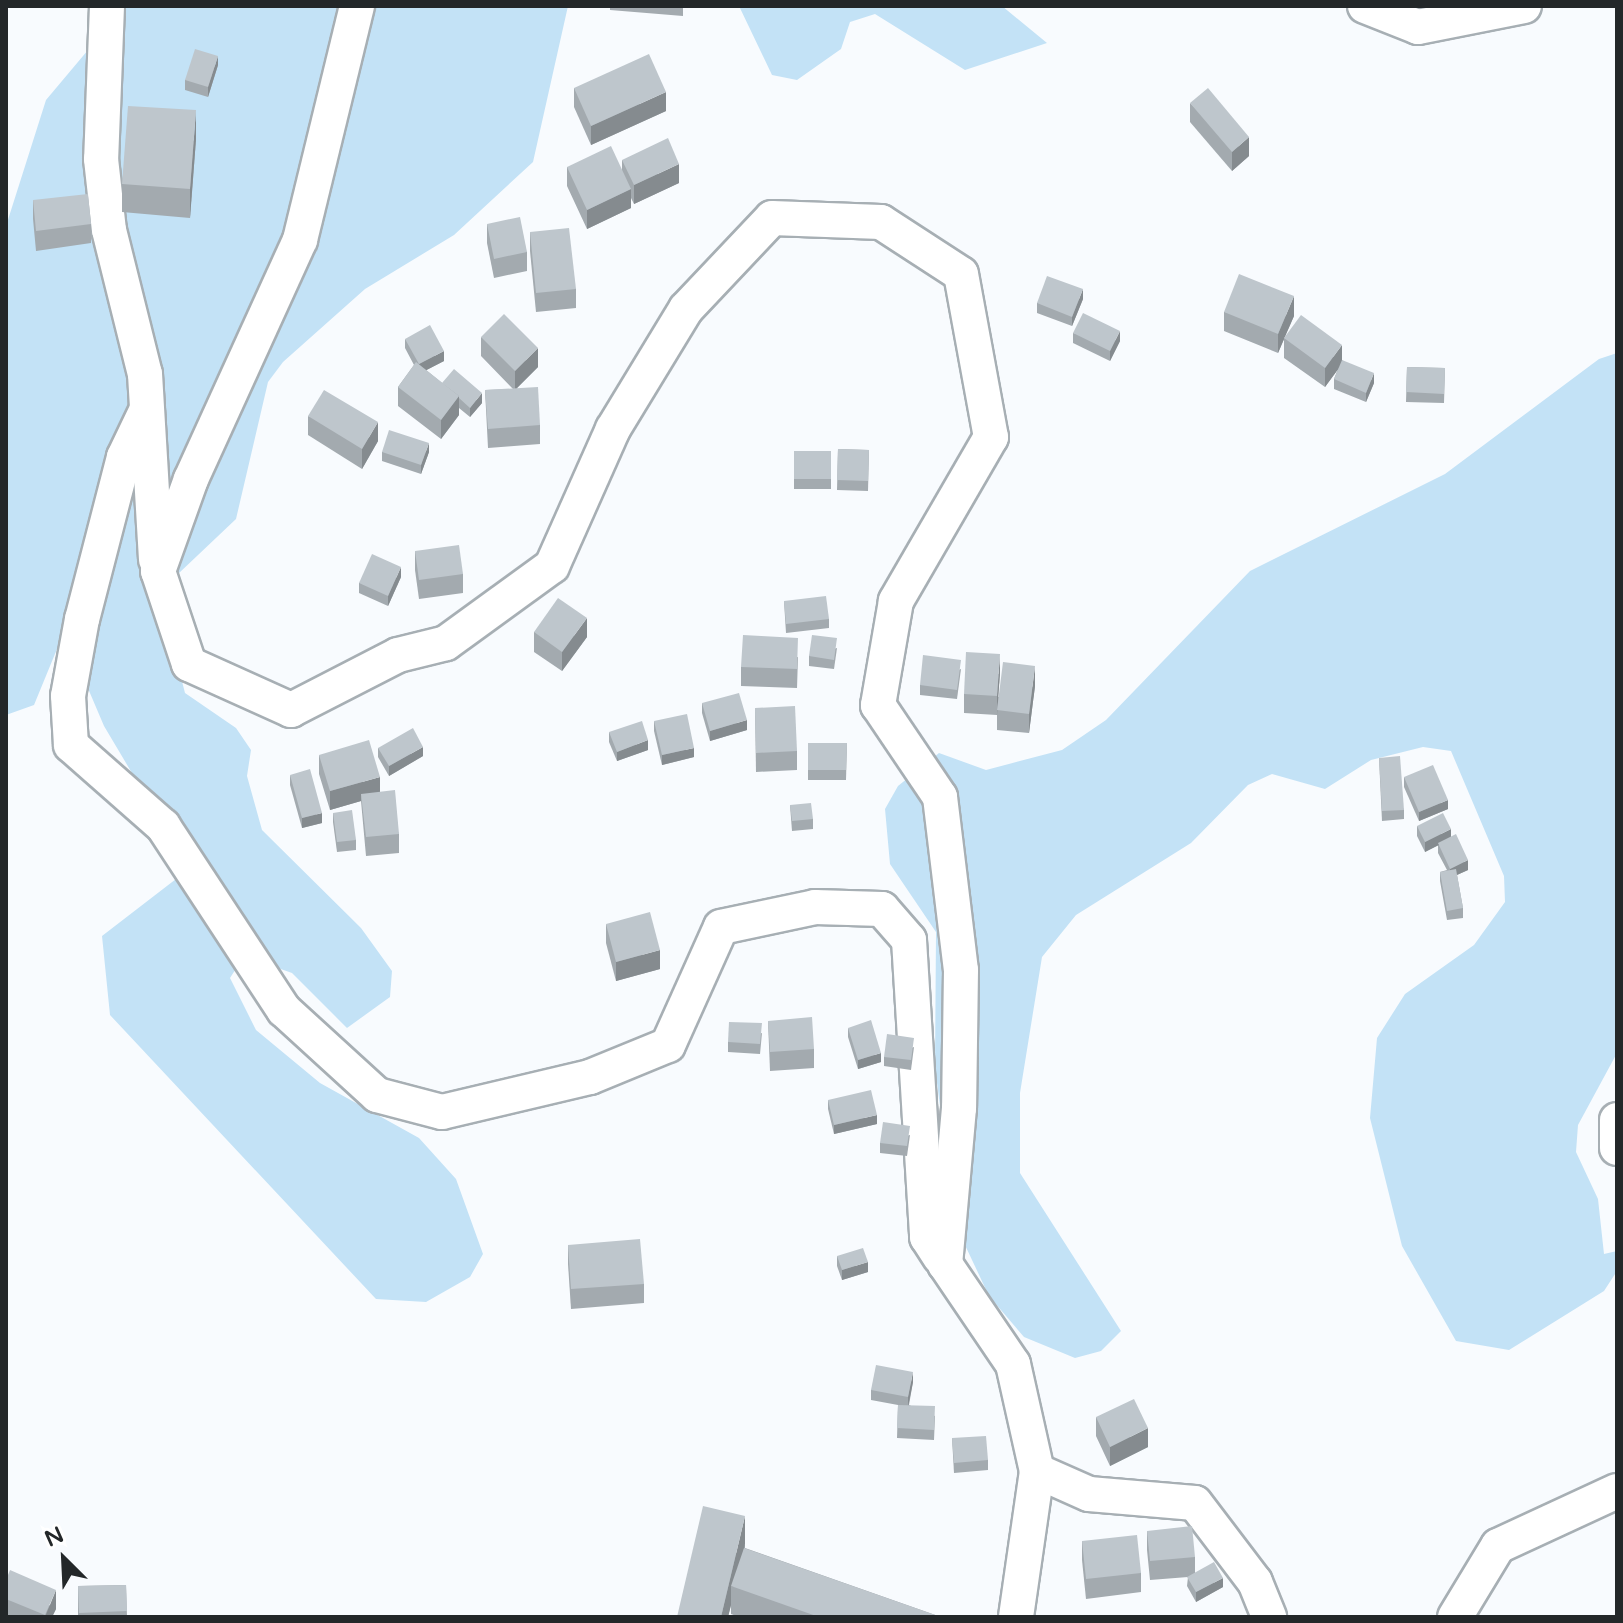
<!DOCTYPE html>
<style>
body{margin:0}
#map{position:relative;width:1623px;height:1623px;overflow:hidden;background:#f8fbfe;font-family:"Varela Round",sans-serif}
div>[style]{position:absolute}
.green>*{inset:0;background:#c3e2f6}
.roads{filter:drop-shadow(2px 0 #a7afb4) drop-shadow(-2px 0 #a7afb4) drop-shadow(0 2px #a7afb4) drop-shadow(0 -2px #a7afb4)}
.minor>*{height:34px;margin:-17px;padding:0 17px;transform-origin:17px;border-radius:17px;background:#fff}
.wall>*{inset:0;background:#a3aaaf}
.shaded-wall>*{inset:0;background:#858b8f}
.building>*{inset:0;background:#bec6cc}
span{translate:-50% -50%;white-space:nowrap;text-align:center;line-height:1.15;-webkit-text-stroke:8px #fff;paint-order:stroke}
.frame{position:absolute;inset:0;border:8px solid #232729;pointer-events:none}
.north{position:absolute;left:24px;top:1519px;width:80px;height:80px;-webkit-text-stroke:6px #fff;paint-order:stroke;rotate:336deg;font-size:22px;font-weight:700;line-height:32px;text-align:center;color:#232729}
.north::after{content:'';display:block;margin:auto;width:28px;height:36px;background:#232729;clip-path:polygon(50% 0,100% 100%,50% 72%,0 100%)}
</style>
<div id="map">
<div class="green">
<div style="clip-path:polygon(125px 6px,568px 6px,533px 162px,454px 235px,365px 289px,283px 362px,268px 382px,236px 519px,159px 592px,185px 693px,236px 728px,251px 750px,247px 776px,262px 830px,361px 928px,392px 971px,390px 997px,347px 1028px,292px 973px,244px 956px,230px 978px,256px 1030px,320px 1083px,419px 1138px,456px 1179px,483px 1254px,470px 1277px,426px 1302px,376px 1299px,110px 1015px,102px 936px,189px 869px,104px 726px,64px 632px,34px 705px,6px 715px,6px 226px,46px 100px)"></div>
<div style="clip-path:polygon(739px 6px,1002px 6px,1047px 43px,965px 70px,875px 14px,850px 22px,841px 49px,797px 80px,772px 75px)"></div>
<div style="clip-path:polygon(1617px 353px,1617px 1053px,1578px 1125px,1576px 1152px,1598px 1199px,1604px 1254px,1617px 1251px,1617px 1271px,1604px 1291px,1509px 1350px,1456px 1341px,1402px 1246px,1370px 1118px,1377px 1038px,1405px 994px,1474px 945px,1505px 902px,1504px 876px,1451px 751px,1423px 747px,1371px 760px,1325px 789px,1272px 774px,1248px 785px,1191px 843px,1076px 915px,1042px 957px,1020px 1093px,1020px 1173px,1121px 1331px,1101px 1351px,1075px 1358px,1024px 1337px,989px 1296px,956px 1226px,935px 1068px,936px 932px,890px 864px,885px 809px,898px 786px,939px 753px,986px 770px,1062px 750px,1106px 720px,1250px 571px,1445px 474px,1599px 359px)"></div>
</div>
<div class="roads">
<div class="minor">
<div style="left:107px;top:6px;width:153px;rotate:92.2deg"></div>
<div style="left:101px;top:159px;width:71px;rotate:83.6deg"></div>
<div style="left:109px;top:230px;width:148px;rotate:76deg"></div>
<div style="left:145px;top:374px;width:186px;rotate:86.6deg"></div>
<div style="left:357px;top:6px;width:241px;rotate:103.7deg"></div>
<div style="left:300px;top:240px;width:263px;rotate:114.5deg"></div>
<div style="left:191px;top:479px;width:98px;rotate:109.7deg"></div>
<div style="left:158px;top:571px;width:98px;rotate:71.6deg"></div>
<div style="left:189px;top:664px;width:112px;rotate:24.3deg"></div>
<div style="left:291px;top:710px;width:120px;rotate:-27.2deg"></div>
<div style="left:398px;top:655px;width:49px;rotate:-14deg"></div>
<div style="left:446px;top:643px;width:131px;rotate:-36deg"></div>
<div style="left:552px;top:566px;width:150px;rotate:-66deg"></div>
<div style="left:613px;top:429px;width:140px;rotate:-58.7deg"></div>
<div style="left:686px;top:309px;width:125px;rotate:-46.6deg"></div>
<div style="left:772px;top:218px;width:109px;rotate:2.1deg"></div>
<div style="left:881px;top:222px;width:95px;rotate:33deg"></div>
<div style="left:961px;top:274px;width:166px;rotate:79.6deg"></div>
<div style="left:991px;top:437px;width:190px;rotate:120.1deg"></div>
<div style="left:896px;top:601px;width:106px;rotate:99.8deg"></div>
<div style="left:878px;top:705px;width:111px;rotate:56deg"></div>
<div style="left:940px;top:797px;width:174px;rotate:83.1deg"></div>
<div style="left:961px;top:970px;width:138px;rotate:90.8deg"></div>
<div style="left:959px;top:1108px;width:157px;rotate:95.1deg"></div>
<div style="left:945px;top:1264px;width:121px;rotate:55.8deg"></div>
<div style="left:1013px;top:1364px;width:110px;rotate:77.4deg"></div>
<div style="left:1037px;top:1471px;width:148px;rotate:98.2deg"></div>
<div style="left:1365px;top:6px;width:57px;rotate:21.6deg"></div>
<div style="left:1418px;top:27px;width:108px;rotate:-11.2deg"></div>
<div style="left:146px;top:411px;width:51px;rotate:115.6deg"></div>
<div style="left:124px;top:457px;width:167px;rotate:104.5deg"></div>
<div style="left:82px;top:619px;width:78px;rotate:100.3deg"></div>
<div style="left:68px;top:696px;width:49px;rotate:86.5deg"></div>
<div style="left:71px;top:745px;width:123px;rotate:41.4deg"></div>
<div style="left:163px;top:826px;width:220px;rotate:56.7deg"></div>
<div style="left:284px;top:1010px;width:126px;rotate:42.4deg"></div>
<div style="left:377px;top:1095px;width:67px;rotate:14.7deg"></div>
<div style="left:442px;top:1112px;width:152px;rotate:-13.3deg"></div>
<div style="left:590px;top:1077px;width:84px;rotate:-22.3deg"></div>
<div style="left:668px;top:1045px;width:129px;rotate:-65.8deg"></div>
<div style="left:721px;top:927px;width:96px;rotate:-12deg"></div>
<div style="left:815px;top:907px;width:67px;rotate:1.7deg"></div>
<div style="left:882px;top:909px;width:41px;rotate:48.9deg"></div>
<div style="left:909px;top:940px;width:298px;rotate:86.5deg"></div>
<div style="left:927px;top:1237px;width:24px;rotate:57deg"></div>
<div style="left:1617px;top:1120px;width:28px;rotate:90deg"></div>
<div style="left:1037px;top:1471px;width:57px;rotate:23.9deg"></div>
<div style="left:1089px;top:1494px;width:106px;rotate:4.9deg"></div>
<div style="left:1195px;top:1503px;width:99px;rotate:52.8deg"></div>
<div style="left:1255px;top:1582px;width:38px;rotate:68deg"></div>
<div style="left:1455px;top:1617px;width:83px;rotate:-58.8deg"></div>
<div style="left:1498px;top:1546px;width:131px;rotate:-24.8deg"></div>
</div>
</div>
<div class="wall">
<div style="clip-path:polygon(610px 6px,683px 6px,683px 16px,610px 10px)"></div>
<div style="clip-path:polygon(218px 65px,208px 97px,185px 90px,185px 80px)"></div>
<div style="clip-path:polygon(574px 88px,666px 111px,591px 145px,574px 107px)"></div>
<div style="clip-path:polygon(1190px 103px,1249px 156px,1232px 171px,1190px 122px)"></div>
<div style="clip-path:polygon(196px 139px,190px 218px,122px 212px,122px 184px)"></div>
<div style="clip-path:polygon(622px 160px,679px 183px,634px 204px,631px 198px,631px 208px,587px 229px,567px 186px,567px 167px,622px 170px)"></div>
<div style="clip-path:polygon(33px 200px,91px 224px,91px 243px,36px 251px,33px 219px)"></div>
<div style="clip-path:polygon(487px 224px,527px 252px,527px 271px,494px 278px,487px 243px)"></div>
<div style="clip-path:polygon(530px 232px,576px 289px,576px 308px,536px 312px,530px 251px)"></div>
<div style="clip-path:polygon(1083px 299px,1072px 326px,1037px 313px,1037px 303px)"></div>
<div style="clip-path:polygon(1224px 312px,1294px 316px,1284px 338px,1342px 360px,1374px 383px,1366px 402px,1334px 389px,1334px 379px,1338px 369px,1325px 387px,1284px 358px,1284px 339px,1278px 353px,1224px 331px)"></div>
<div style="clip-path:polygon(1073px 333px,1120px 341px,1110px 361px,1073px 343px)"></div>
<div style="clip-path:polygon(481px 337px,538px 367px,517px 388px,540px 425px,540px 444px,488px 448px,485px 390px,513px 389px,481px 356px)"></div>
<div style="clip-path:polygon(405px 339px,444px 361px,426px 370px,442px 383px,482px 403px,470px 417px,459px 408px,459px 415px,441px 439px,398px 406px,398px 387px,414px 365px,405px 348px)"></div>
<div style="clip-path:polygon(1407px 367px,1445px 368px,1444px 403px,1406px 402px)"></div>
<div style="clip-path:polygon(308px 416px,378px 441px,362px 469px,308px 435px)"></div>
<div style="clip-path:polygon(838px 449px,869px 450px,868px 491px,837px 490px)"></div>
<div style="clip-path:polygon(794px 451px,831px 451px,831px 489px,794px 489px)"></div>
<div style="clip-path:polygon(382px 452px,429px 452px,421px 474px,382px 461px)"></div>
<div style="clip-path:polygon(415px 551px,463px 574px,463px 593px,419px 599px,415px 570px)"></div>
<div style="clip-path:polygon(401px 577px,388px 606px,359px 593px,359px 583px)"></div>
<div style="clip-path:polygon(784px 601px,829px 619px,829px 628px,786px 633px)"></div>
<div style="clip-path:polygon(534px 632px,587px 637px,562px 671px,534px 652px)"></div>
<div style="clip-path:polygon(837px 648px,834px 669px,809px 666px,809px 656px)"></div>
<div style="clip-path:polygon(798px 657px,797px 688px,741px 686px,741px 667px)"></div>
<div style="clip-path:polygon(961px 669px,957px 699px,920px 695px,920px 685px)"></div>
<div style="clip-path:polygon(1000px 673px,998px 697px,1035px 686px,1029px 733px,997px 730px,997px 715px,964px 713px,964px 694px)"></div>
<div style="clip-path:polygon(702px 703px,747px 730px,710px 741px,702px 713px)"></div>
<div style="clip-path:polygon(755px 708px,797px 751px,797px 770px,756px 772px)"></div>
<div style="clip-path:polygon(654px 721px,694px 757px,662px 765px,654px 731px)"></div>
<div style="clip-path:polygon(609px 732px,648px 750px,617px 761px,609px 742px)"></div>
<div style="clip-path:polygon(808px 743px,847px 743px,846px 780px,808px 780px)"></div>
<div style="clip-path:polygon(378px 748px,423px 756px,389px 776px,378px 757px)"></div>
<div style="clip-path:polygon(319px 755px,380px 792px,399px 834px,399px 853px,366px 856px,361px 801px,330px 810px,319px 774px)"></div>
<div style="clip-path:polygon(1379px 758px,1404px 810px,1404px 819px,1382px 821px)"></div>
<div style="clip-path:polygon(290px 775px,322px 823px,302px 828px,290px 785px)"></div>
<div style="clip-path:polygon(1404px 777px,1448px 809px,1419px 821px,1404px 787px)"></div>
<div style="clip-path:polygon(790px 805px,813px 819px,813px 829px,792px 831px)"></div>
<div style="clip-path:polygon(333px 813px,356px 840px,356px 850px,337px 852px,333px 822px)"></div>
<div style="clip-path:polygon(1417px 826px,1451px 837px,1468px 870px,1457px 875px,1463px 908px,1463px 918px,1447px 920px,1440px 881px,1440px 872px,1447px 870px,1438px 853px,1438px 845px,1425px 852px,1417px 836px)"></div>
<div style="clip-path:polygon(606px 924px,660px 969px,616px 981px,606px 943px)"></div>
<div style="clip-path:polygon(768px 1021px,814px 1049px,814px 1068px,770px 1071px)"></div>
<div style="clip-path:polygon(848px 1028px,881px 1062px,858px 1069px,848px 1037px)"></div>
<div style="clip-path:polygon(762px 1033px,760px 1054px,728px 1052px,728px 1042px)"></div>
<div style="clip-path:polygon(914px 1047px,911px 1070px,884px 1066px,884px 1057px)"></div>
<div style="clip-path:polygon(828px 1100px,877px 1124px,834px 1134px,828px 1109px)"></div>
<div style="clip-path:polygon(910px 1135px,907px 1156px,880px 1153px,880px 1143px)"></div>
<div style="clip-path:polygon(568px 1245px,644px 1284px,644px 1303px,571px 1309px,568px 1264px)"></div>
<div style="clip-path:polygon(837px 1256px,868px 1272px,842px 1280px,837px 1266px)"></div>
<div style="clip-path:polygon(913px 1382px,909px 1405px,935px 1416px,934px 1440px,897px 1438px,898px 1405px,871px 1400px,871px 1390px)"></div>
<div style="clip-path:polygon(1096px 1417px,1148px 1447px,1110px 1466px,1096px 1436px)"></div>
<div style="clip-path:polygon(952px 1438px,988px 1460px,988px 1470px,954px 1473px)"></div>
<div style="clip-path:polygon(1147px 1531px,1195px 1557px,1195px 1573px,1223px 1587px,1196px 1602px,1187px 1586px,1188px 1577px,1150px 1580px,1147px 1550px)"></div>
<div style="clip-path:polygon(1082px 1541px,1141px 1573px,1141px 1592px,1086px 1599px,1082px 1560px)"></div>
<div style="clip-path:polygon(745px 1544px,745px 1548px,941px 1617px,739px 1617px,731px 1614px,731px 1605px,728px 1617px,677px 1617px)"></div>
<div style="clip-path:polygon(6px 1580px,56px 1609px,52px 1617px,6px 1617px)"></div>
<div style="clip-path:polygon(126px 1585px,127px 1617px,78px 1617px,78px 1586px)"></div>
</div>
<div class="shaded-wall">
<div style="clip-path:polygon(218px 56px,218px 65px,208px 97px,208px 87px)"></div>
<div style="clip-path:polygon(666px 92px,666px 111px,591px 145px,591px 126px)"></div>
<div style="clip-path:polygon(196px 110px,196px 139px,190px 218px,190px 189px)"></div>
<div style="clip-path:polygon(1249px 137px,1249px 156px,1232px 171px,1232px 152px)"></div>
<div style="clip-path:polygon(679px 164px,679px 183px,634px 204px,634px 185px)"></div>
<div style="clip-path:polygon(631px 189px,631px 208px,587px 229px,587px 210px)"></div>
<div style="clip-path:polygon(1083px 289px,1083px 299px,1072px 326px,1072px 317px)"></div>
<div style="clip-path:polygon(1294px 296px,1294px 316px,1278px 353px,1278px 334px)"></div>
<div style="clip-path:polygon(1120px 331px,1120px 341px,1110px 361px,1110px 351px)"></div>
<div style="clip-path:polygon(1342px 345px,1342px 364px,1325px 387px,1325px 368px)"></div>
<div style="clip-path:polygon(538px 348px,538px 367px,515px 390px,515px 371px)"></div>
<div style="clip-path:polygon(444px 351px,444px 361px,419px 374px,419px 364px)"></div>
<div style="clip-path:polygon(1374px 373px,1374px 383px,1366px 402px,1366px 393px)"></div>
<div style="clip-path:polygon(482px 393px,482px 403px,470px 417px,470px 408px)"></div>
<div style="clip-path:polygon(459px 396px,459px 415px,441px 439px,441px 420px)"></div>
<div style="clip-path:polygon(378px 422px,378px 441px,362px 469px,362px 449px)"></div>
<div style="clip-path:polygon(429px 443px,429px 452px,421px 474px,421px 465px)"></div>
<div style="clip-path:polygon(401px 567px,401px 577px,388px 606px,388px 596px)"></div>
<div style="clip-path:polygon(587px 618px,587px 637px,562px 671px,562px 652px)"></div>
<div style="clip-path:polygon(1000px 654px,1000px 673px,997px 715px,997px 696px)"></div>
<div style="clip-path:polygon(1035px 666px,1035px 686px,1029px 733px,1029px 714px)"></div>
<div style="clip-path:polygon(747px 720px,747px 730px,710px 741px,710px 731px)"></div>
<div style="clip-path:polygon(648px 740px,648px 750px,617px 761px,617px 752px)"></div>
<div style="clip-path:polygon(423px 747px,423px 756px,389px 776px,389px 766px)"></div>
<div style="clip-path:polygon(694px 748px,694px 757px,662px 765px,662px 755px)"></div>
<div style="clip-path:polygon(380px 777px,380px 796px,361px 794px,361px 801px,330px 810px,330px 791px)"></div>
<div style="clip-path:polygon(1448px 800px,1448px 809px,1419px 821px,1419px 812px)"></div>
<div style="clip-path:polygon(322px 813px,322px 823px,302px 828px,302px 818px)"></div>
<div style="clip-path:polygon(1451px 829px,1451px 839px,1425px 852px,1425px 842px)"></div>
<div style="clip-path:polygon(1468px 860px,1468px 870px,1450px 878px,1450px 869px)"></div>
<div style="clip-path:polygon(660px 950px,660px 969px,616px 981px,616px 962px)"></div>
<div style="clip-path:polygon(881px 1053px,881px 1062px,858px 1069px,858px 1060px)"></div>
<div style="clip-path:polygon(877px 1115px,877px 1124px,834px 1134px,834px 1125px)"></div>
<div style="clip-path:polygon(868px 1262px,868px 1272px,842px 1280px,842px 1270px)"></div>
<div style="clip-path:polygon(913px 1372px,913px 1382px,908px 1407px,908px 1397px)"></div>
<div style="clip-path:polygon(1148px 1428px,1148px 1447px,1110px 1466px,1110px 1447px)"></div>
<div style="clip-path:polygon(745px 1516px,745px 1544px,735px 1587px,731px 1586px,731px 1605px,728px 1617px,721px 1617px)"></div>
<div style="clip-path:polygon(1223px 1578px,1223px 1587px,1196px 1602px,1196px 1592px)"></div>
<div style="clip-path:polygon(56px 1590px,56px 1609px,52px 1617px,45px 1617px)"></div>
</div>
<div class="building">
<div style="clip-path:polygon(195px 49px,218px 56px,208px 87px,185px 80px)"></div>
<div style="clip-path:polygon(649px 54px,666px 92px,591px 126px,574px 88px)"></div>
<div style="clip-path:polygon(1208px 88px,1249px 137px,1232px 152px,1190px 103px)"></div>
<div style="clip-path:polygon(128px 106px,196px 110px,190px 189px,122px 184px)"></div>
<div style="clip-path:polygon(668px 138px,679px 164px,634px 185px,622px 160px)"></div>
<div style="clip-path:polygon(611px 146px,631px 189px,587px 210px,567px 167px)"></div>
<div style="clip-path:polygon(88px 194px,91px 224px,36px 231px,33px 200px)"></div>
<div style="clip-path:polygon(520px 217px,527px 252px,494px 259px,487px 224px)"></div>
<div style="clip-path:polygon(569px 228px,576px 289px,536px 293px,530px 232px)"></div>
<div style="clip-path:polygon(1239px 274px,1294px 296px,1278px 334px,1224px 312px)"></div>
<div style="clip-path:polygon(1047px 276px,1083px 289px,1072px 317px,1037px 303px)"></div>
<div style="clip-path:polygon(1083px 313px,1120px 331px,1110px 351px,1073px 333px)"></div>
<div style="clip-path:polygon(504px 314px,538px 348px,515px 371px,481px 337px)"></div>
<div style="clip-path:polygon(1301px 315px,1342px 345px,1325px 368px,1284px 338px)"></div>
<div style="clip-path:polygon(430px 325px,444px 351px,419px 364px,405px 339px)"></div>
<div style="clip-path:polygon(1342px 360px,1374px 373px,1366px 393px,1334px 379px)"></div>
<div style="clip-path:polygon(416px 362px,459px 396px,441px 420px,398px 387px)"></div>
<div style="clip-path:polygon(1407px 367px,1445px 368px,1444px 394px,1406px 392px)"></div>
<div style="clip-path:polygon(454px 369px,482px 393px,470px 408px,459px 398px,459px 396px,442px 383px)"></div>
<div style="clip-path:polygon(538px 387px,540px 425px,488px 429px,485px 390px)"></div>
<div style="clip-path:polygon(324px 390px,378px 422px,362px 449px,308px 416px)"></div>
<div style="clip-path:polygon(389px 430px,429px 443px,421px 465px,382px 452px)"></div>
<div style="clip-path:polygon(838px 449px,869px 450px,868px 481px,837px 480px)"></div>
<div style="clip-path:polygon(794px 451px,831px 451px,831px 479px,794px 479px)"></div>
<div style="clip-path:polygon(459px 545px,463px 574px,419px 580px,415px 551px)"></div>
<div style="clip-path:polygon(372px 554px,401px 567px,388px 596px,359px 583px)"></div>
<div style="clip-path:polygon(826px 596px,829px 619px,786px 624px,784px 601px)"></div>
<div style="clip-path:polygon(558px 598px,587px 618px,562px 652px,534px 632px)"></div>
<div style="clip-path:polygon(743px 635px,798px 638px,797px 669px,741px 667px)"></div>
<div style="clip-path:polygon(812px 635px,837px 638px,834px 660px,809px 656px)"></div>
<div style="clip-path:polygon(966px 652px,1000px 654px,997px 696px,964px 694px)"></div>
<div style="clip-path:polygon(923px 655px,961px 660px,957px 690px,920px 685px)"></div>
<div style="clip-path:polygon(1003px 662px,1035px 666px,1029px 714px,997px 710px)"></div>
<div style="clip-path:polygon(739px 693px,747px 720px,710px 731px,702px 703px)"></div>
<div style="clip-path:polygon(795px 706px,797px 751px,756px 753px,755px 708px)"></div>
<div style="clip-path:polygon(687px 714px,694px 748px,662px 755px,654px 721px)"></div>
<div style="clip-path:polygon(642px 721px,648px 740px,617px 752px,609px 732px)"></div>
<div style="clip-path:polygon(413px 728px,423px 747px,389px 766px,378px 748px)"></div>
<div style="clip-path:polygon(369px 740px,380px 777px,330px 791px,319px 755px)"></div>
<div style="clip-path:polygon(808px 743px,847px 743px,846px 770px,808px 770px)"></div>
<div style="clip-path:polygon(1400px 756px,1404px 810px,1382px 811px,1379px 758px)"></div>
<div style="clip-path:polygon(1433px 765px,1448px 800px,1419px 812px,1404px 777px)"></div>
<div style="clip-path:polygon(310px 769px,322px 813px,302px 818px,290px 775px)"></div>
<div style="clip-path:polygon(395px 790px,399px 834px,366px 837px,361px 794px)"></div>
<div style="clip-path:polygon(811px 803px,813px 819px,792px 821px,790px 805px)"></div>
<div style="clip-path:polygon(352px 810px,356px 840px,337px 842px,333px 813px)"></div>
<div style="clip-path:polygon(1443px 813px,1451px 829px,1425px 842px,1417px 826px)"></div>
<div style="clip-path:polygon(1456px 834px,1468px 860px,1450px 869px,1438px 843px)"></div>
<div style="clip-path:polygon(1456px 869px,1463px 908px,1447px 911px,1440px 872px)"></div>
<div style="clip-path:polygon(650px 912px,660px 950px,616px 962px,606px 924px)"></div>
<div style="clip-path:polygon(812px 1017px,814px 1049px,770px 1052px,768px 1021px)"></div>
<div style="clip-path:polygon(871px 1020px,881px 1053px,858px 1060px,848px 1028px)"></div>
<div style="clip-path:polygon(729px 1022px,762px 1023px,760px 1044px,728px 1042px)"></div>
<div style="clip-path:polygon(887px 1034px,914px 1038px,911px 1060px,884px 1057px)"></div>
<div style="clip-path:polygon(871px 1090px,877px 1115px,834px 1125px,828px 1100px)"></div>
<div style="clip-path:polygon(883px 1122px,910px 1126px,907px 1146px,880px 1143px)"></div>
<div style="clip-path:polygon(640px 1239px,644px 1284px,571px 1289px,568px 1245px)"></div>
<div style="clip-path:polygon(863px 1248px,868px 1262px,842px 1270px,837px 1256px)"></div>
<div style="clip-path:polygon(876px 1365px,913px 1372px,908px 1397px,871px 1390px)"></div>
<div style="clip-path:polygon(1134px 1399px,1148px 1428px,1110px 1447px,1096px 1417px)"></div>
<div style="clip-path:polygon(898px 1405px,935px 1406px,934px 1430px,897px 1428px)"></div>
<div style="clip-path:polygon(986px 1436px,988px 1460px,954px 1463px,952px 1438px)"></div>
<div style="clip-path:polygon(703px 1506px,745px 1516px,721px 1617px,677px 1617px)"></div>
<div style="clip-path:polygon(1192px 1526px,1195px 1557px,1150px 1561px,1147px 1531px)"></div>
<div style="clip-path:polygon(1137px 1535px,1141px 1573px,1086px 1579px,1082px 1541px)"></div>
<div style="clip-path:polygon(744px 1548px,941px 1617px,819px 1617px,731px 1586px)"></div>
<div style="clip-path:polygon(1214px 1562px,1223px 1578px,1196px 1592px,1187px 1577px)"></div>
<div style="clip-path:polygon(10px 1570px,56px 1590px,45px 1615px,6px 1599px,6px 1580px)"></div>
<div style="clip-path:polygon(126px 1585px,127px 1611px,79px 1613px,78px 1586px)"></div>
</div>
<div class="frame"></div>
<div class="north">N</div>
</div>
